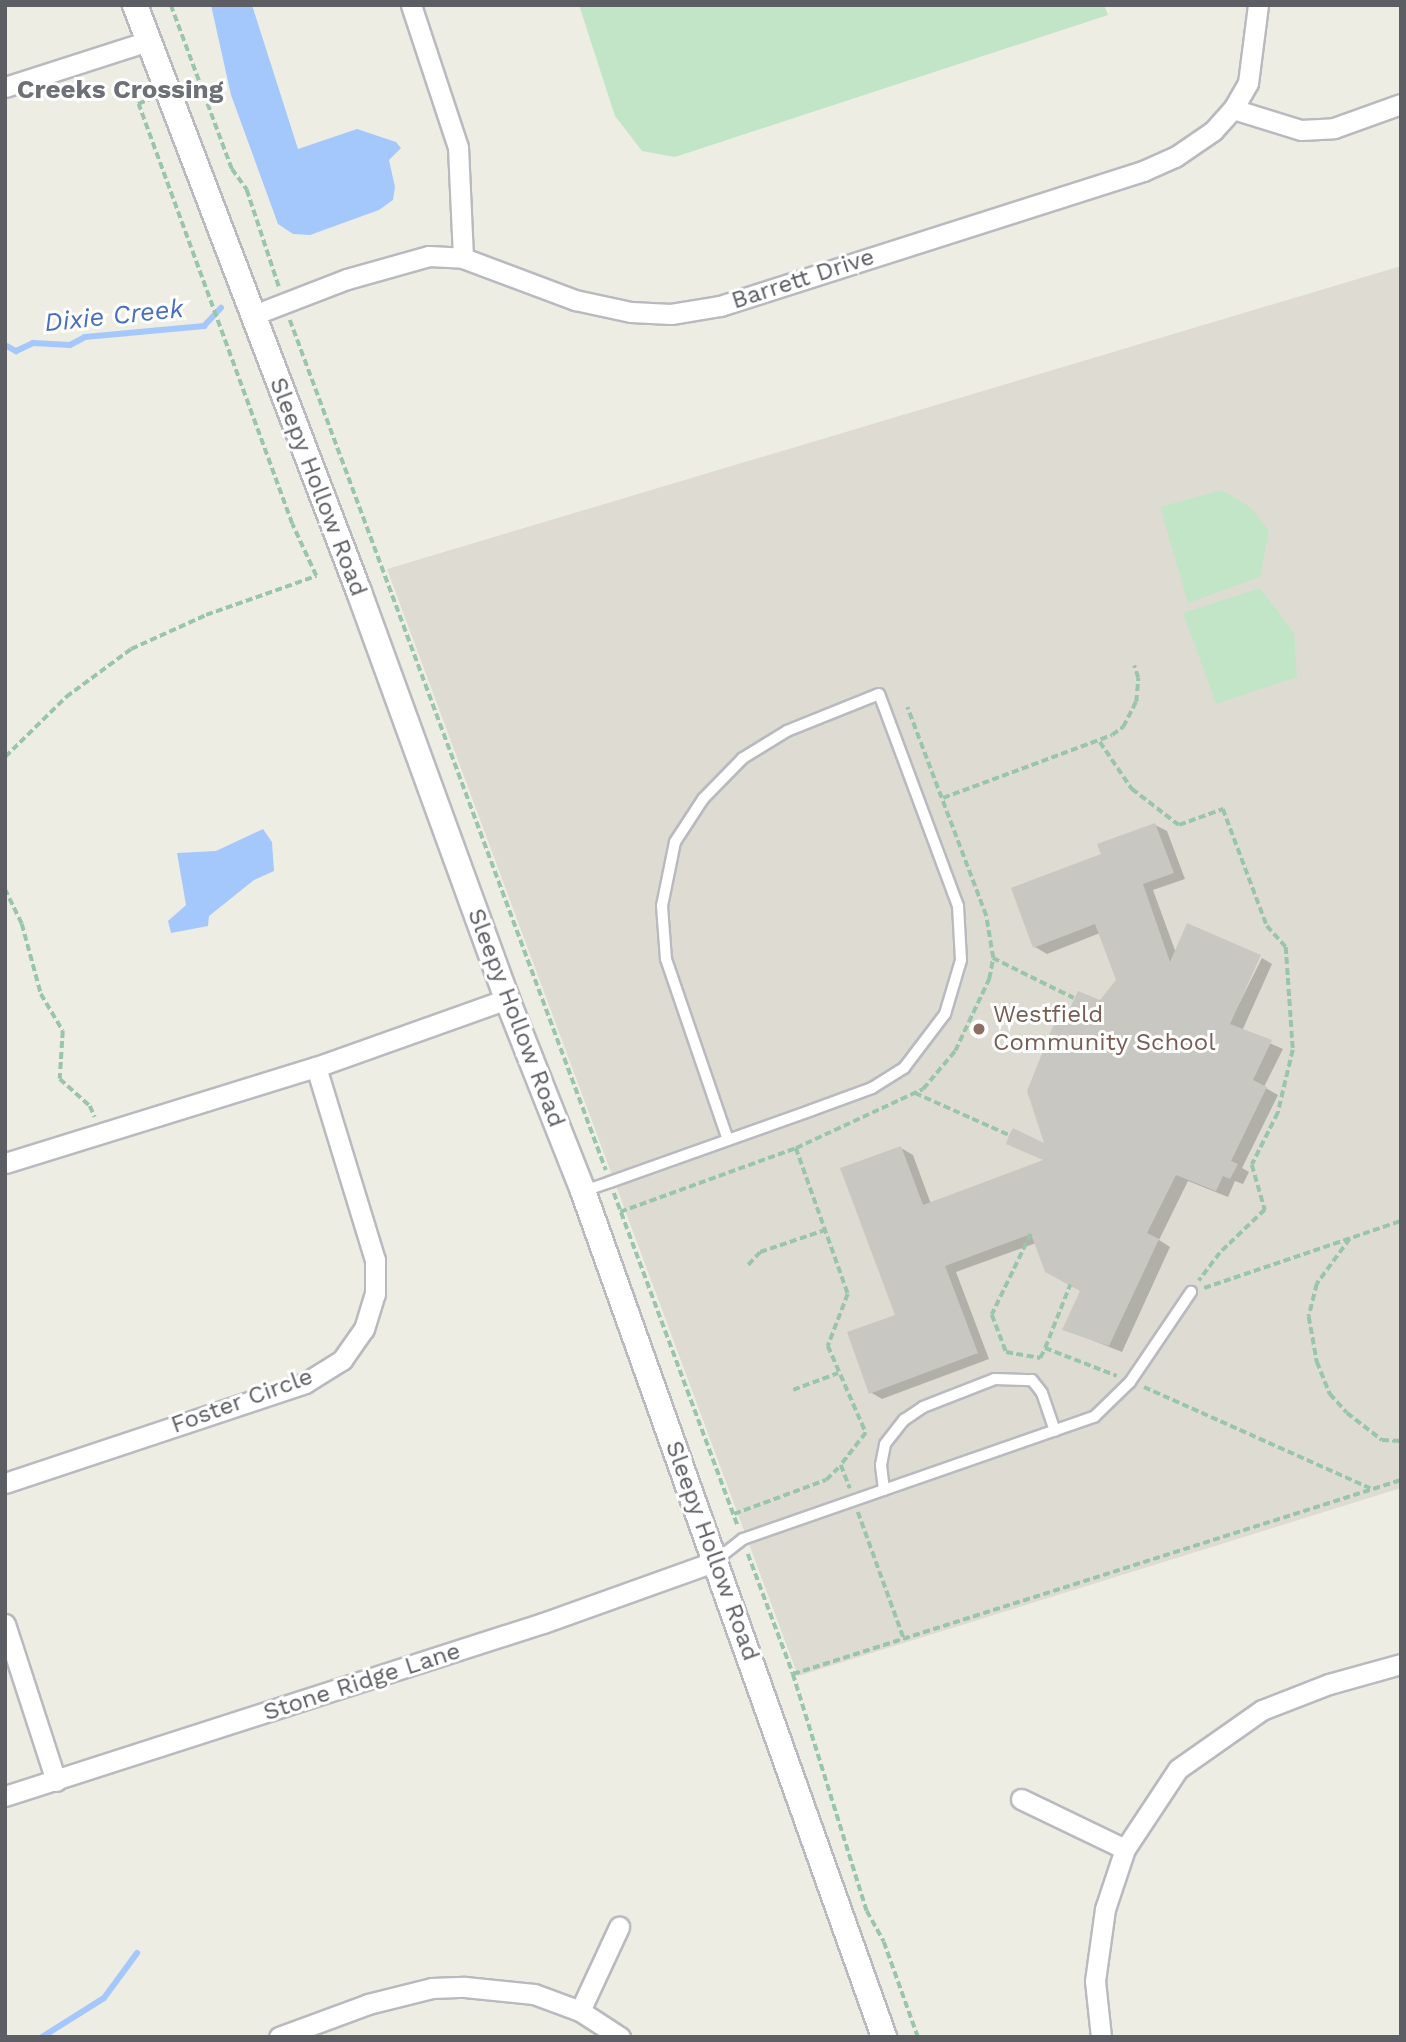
<!DOCTYPE html>
<style>
body{margin:0}
#map{position:relative;width:1406px;height:2042px;overflow:hidden;background:#eeede4;font-family:"Work Sans",sans-serif}
div>[style]{position:absolute}
.education>*{inset:0;background:#dedcd2}
.green>*{inset:0;background:#c1e5c6}
.water>*{inset:0;background:#a5c8fc}
.shadow>*{inset:0;background:#0003}
.stream>*{height:6px;margin:-3px;padding:0 3px;transform-origin:3px;border-radius:3px;background:#a5c8fc}
.building>*{inset:0;background:#c9c7c1}
.path>*{height:3.5px;margin-top:-1.75px;transform-origin:0;background:repeating-linear-gradient(90deg,#9ac5ad 0 7px,transparent 0 10.5px)}
.roads{filter:drop-shadow(2px 0 #b9babf) drop-shadow(-2px 0 #b9babf) drop-shadow(0 2px #b9babf) drop-shadow(0 -2px #b9babf)}
.service>*{height:10px;margin:-5px;padding:0 5px;transform-origin:5px;border-radius:5px;background:#fff}
.minor>*{height:19px;margin:-9.5px;padding:0 9.5px;transform-origin:9.5px;border-radius:9.5px;background:#fff}
.tertiary>*{height:24px;margin:-12px;padding:0 12px;transform-origin:12px;border-radius:12px;background:#fff}
.dots>*{width:19px;height:19px;translate:-50% -50%;box-sizing:border-box;border:4px solid #fff;border-radius:50%}
span{translate:-50% -50%;white-space:nowrap;text-align:center;line-height:1.15;-webkit-text-stroke:6px #fff;paint-order:stroke}
.street-label{font-size:24px;color:#5c5e64}
.education-label{font-size:24px;color:#785e54}
.left{translate:0 -50%;text-align:left}
.neighbourhood-label{font-size:26px;color:#6d7076;font-weight:700}
.water-label{font-size:26px;color:#486fbf;font-style:italic}
.frame{position:absolute;inset:0;border:7px solid #5c5e64;pointer-events:none}
</style>
<div id="map">
<div class="education">
<div style="clip-path:polygon(1401px 266px,1401px 1488px,798px 1676px,387px 569px)"></div>
</div>
<div class="green">
<div style="clip-path:polygon(579px 5px,1104px 5px,1108px 15px,675px 157px,642px 151px,615px 116px)"></div>
<div style="clip-path:polygon(1222px 490px,1250px 507px,1269px 531px,1260px 577px,1188px 603px,1160px 507px)"></div>
<div style="clip-path:polygon(1260px 588px,1294px 633px,1297px 677px,1216px 704px,1183px 613px)"></div>
</div>
<div class="water">
<div style="clip-path:polygon(211px 5px,252px 5px,298px 149px,357px 129px,396px 142px,401px 148px,389px 160px,395px 187px,393px 200px,379px 210px,310px 235px,293px 234px,278px 224px,231px 95px)"></div>
<div style="clip-path:polygon(263px 829px,272px 842px,274px 871px,254px 880px,209px 916px,208px 926px,171px 933px,168px 921px,186px 905px,177px 853px,216px 851px)"></div>
</div>
<div class="shadow">
<div style="clip-path:polygon(1155px 825px,1167px 831px,1185px 879px,1153px 890px,1176px 953px,1225px 1032px,1262px 958px,1272px 964px,1242px 1031px,1283px 1049px,1264px 1087px,1278px 1095px,1242px 1168px,1249px 1172px,1243px 1184px,1235px 1181px,1228px 1197px,1188px 1181px,1159px 1240px,1170px 1247px,1122px 1352px,1064px 1329px,1083px 1290px,1036px 1243px,956px 1272px,989px 1359px,882px 1399px,870px 1392px,897px 1316px,901px 1148px,913px 1155px,931px 1204px,1046px 1161px,1064px 1024px,1101px 1002px,1118px 981px,1100px 933px,1047px 954px,1035px 947px,1013px 889px,1103px 855px)"></div>
</div>
<div class="stream">
<div style="left:5px;top:345px;width:13px;rotate:29deg"></div>
<div style="left:16px;top:351px;width:19px;rotate:-25deg"></div>
<div style="left:33px;top:343px;width:37px;rotate:3deg"></div>
<div style="left:70px;top:345px;width:17px;rotate:-28deg"></div>
<div style="left:85px;top:337px;width:120px;rotate:-5.3deg"></div>
<div style="left:204px;top:326px;width:25px;rotate:-47deg"></div>
<div style="left:42px;top:2037px;width:73px;rotate:-32.2deg"></div>
<div style="left:104px;top:1998px;width:56px;rotate:-53.7deg"></div>
</div>
<div class="building">
<div style="clip-path:polygon(1155px 823px,1174px 873px,1143px 884px,1170px 962px,1187px 923px,1261px 955px,1230px 1024px,1272px 1040px,1253px 1080px,1267px 1087px,1231px 1161px,1238px 1164px,1230px 1179px,1223px 1176px,1216px 1191px,1176px 1175px,1147px 1233px,1159px 1239px,1109px 1346px,1062px 1330px,1080px 1291px,1045px 1272px,1031px 1234px,945px 1266px,978px 1353px,869px 1394px,847px 1332px,895px 1315px,840px 1168px,901px 1146px,923px 1205px,1043px 1160px,1006px 1144px,1009px 1135px,1013px 1128px,1044px 1143px,1027px 1091px,1053px 1026px,1063px 1023px,1078px 991px,1100px 1000px,1116px 980px,1095px 924px,1033px 948px,1011px 888px,1101px 854px,1097px 844px)"></div>
</div>
<div class="path">
<div style="left:171px;top:5px;width:175px;rotate:69.6deg"></div>
<div style="left:232px;top:169px;width:26px;rotate:54deg"></div>
<div style="left:247px;top:190px;width:102px;rotate:71.7deg"></div>
<div style="left:290px;top:320px;width:907px;rotate:69.61deg"></div>
<div style="left:1100px;top:742px;width:57px;rotate:55.8deg"></div>
<div style="left:1132px;top:789px;width:59px;rotate:37.5deg"></div>
<div style="left:1179px;top:825px;width:47px;rotate:-20deg"></div>
<div style="left:1223px;top:809px;width:125px;rotate:69.4deg"></div>
<div style="left:1267px;top:926px;width:28px;rotate:48deg"></div>
<div style="left:1286px;top:947px;width:103px;rotate:86.1deg"></div>
<div style="left:1293px;top:1050px;width:65px;rotate:103.4deg"></div>
<div style="left:1278px;top:1113px;width:58px;rotate:116.6deg"></div>
<div style="left:1252px;top:1165px;width:47px;rotate:73.9deg"></div>
<div style="left:1265px;top:1210px;width:62px;rotate:136.3deg"></div>
<div style="left:1220px;top:1253px;width:35px;rotate:127deg"></div>
<div style="left:5px;top:757px;width:86px;rotate:-44.5deg"></div>
<div style="left:66px;top:697px;width:81px;rotate:-36.4deg"></div>
<div style="left:131px;top:649px;width:82px;rotate:-24.4deg"></div>
<div style="left:206px;top:615px;width:117px;rotate:-19.5deg"></div>
<div style="left:316px;top:576px;width:57px;rotate:-114.8deg"></div>
<div style="left:292px;top:524px;width:447px;rotate:-110.1deg"></div>
<div style="left:138px;top:104px;width:13px;rotate:-23deg"></div>
<div style="left:943px;top:798px;width:180px;rotate:-20.4deg"></div>
<div style="left:1112px;top:735px;width:14px;rotate:-36deg"></div>
<div style="left:1123px;top:727px;width:28px;rotate:-63deg"></div>
<div style="left:1136px;top:702px;width:24px;rotate:-85deg"></div>
<div style="left:1138px;top:678px;width:13px;rotate:-108deg"></div>
<div style="left:5px;top:889px;width:39px;rotate:64deg"></div>
<div style="left:22px;top:924px;width:73px;rotate:74.8deg"></div>
<div style="left:41px;top:994px;width:43px;rotate:59.3deg"></div>
<div style="left:63px;top:1031px;width:48px;rotate:93.6deg"></div>
<div style="left:60px;top:1079px;width:40px;rotate:42deg"></div>
<div style="left:90px;top:1106px;width:12px;rotate:66deg"></div>
<div style="left:993px;top:958px;width:90px;rotate:26.3deg"></div>
<div style="left:915px;top:1093px;width:103px;rotate:24.1deg"></div>
<div style="left:796px;top:1148px;width:140px;rotate:-24.9deg"></div>
<div style="left:923px;top:1089px;width:50px;rotate:-49.9deg"></div>
<div style="left:955px;top:1051px;width:80px;rotate:-64.7deg"></div>
<div style="left:989px;top:979px;width:21px;rotate:-79deg"></div>
<div style="left:993px;top:958px;width:43px;rotate:-99.5deg"></div>
<div style="left:986px;top:916px;width:223px;rotate:-110.7deg"></div>
<div style="left:614px;top:1193px;width:356px;rotate:69.6deg"></div>
<div style="left:620px;top:1212px;width:187px;rotate:-20deg"></div>
<div style="left:796px;top:1148px;width:155px;rotate:70.4deg"></div>
<div style="left:848px;top:1294px;width:56px;rotate:111deg"></div>
<div style="left:828px;top:1346px;width:95px;rotate:66.4deg"></div>
<div style="left:866px;top:1433px;width:41px;rotate:128deg"></div>
<div style="left:841px;top:1465px;width:25px;rotate:69deg"></div>
<div style="left:1031px;top:1234px;width:90px;rotate:115.7deg"></div>
<div style="left:992px;top:1315px;width:40px;rotate:69deg"></div>
<div style="left:1006px;top:1352px;width:35px;rotate:10deg"></div>
<div style="left:1040px;top:1358px;width:11px;rotate:-63deg"></div>
<div style="left:1045px;top:1348px;width:77px;rotate:21.3deg"></div>
<div style="left:1350px;top:1239px;width:56px;rotate:126.3deg"></div>
<div style="left:1317px;top:1284px;width:34px;rotate:104deg"></div>
<div style="left:1309px;top:1317px;width:46px;rotate:79.9deg"></div>
<div style="left:1317px;top:1362px;width:35px;rotate:68deg"></div>
<div style="left:1330px;top:1394px;width:25px;rotate:48deg"></div>
<div style="left:1347px;top:1413px;width:44px;rotate:37.6deg"></div>
<div style="left:1382px;top:1440px;width:19px;rotate:3deg"></div>
<div style="left:748px;top:1265px;width:18px;rotate:-47deg"></div>
<div style="left:760px;top:1252px;width:69px;rotate:-18.7deg"></div>
<div style="left:1204px;top:1288px;width:208px;rotate:-18.8deg"></div>
<div style="left:1045px;top:1348px;width:68px;rotate:-68.4deg"></div>
<div style="left:1144px;top:1387px;width:248px;rotate:24.1deg"></div>
<div style="left:793px;top:1390px;width:48px;rotate:-20.7deg"></div>
<div style="left:858px;top:1512px;width:135px;rotate:70.1deg"></div>
<div style="left:734px;top:1514px;width:98px;rotate:-20.3deg"></div>
<div style="left:826px;top:1480px;width:21px;rotate:-45deg"></div>
<div style="left:748px;top:1554px;width:128px;rotate:69.4deg"></div>
<div style="left:793px;top:1674px;width:248px;rotate:72.7deg"></div>
<div style="left:867px;top:1911px;width:35px;rotate:61deg"></div>
<div style="left:884px;top:1942px;width:101px;rotate:70.3deg"></div>
<div style="left:793px;top:1674px;width:638px;rotate:-17.7deg"></div>
</div>
<div class="roads">
<div class="service">
<div style="left:584px;top:1191px;width:28px;rotate:-19deg"></div>
<div style="left:610px;top:1182px;width:214px;rotate:-19.6deg"></div>
<div style="left:812px;top:1110px;width:64px;rotate:-20.1deg"></div>
<div style="left:872px;top:1088px;width:38px;rotate:-32deg"></div>
<div style="left:904px;top:1068px;width:68px;rotate:-52.8deg"></div>
<div style="left:945px;top:1014px;width:56px;rotate:-73.5deg"></div>
<div style="left:961px;top:960px;width:54px;rotate:-93.2deg"></div>
<div style="left:958px;top:906px;width:226px;rotate:-110.4deg"></div>
<div style="left:879px;top:694px;width:99px;rotate:158.1deg"></div>
<div style="left:787px;top:731px;width:52px;rotate:148.5deg"></div>
<div style="left:743px;top:758px;width:57px;rotate:134.3deg"></div>
<div style="left:703px;top:799px;width:51px;rotate:123.1deg"></div>
<div style="left:675px;top:842px;width:65px;rotate:101.5deg"></div>
<div style="left:662px;top:906px;width:53px;rotate:85.7deg"></div>
<div style="left:666px;top:959px;width:191px;rotate:71.1deg"></div>
<div style="left:884px;top:1490px;width:25px;rotate:-97deg"></div>
<div style="left:881px;top:1465px;width:21px;rotate:-79deg"></div>
<div style="left:885px;top:1444px;width:31px;rotate:-52deg"></div>
<div style="left:904px;top:1420px;width:23px;rotate:-34deg"></div>
<div style="left:923px;top:1407px;width:77px;rotate:-21.3deg"></div>
<div style="left:995px;top:1379px;width:37px;rotate:2deg"></div>
<div style="left:1032px;top:1380px;width:16px;rotate:52deg"></div>
<div style="left:1042px;top:1393px;width:40px;rotate:71.1deg"></div>
<div style="left:716px;top:1560px;width:34px;rotate:-38deg"></div>
<div style="left:743px;top:1539px;width:372px;rotate:-19.2deg"></div>
<div style="left:1094px;top:1417px;width:50px;rotate:-44.2deg"></div>
<div style="left:1130px;top:1382px;width:109px;rotate:-55.9deg"></div>
</div>
<div class="minor">
<div style="left:411px;top:5px;width:150px;rotate:71.7deg"></div>
<div style="left:458px;top:147px;width:111px;rotate:87.4deg"></div>
<div style="left:5px;top:87px;width:150px;rotate:-17.8deg"></div>
<div style="left:1233px;top:109px;width:71px;rotate:17.2deg"></div>
<div style="left:1301px;top:130px;width:33px;rotate:-3deg"></div>
<div style="left:1334px;top:128px;width:71px;rotate:-19.7deg"></div>
<div style="left:251px;top:316px;width:103px;rotate:-21.1deg"></div>
<div style="left:347px;top:279px;width:85px;rotate:-15.7deg"></div>
<div style="left:429px;top:256px;width:34px;rotate:3deg"></div>
<div style="left:463px;top:258px;width:120px;rotate:20.6deg"></div>
<div style="left:575px;top:300px;width:57px;rotate:12.1deg"></div>
<div style="left:631px;top:312px;width:40px;rotate:2.9deg"></div>
<div style="left:671px;top:314px;width:50px;rotate:-9.3deg"></div>
<div style="left:720px;top:306px;width:444px;rotate:-17.7deg"></div>
<div style="left:1143px;top:171px;width:35px;rotate:-24deg"></div>
<div style="left:1175px;top:157px;width:46px;rotate:-34.4deg"></div>
<div style="left:1213px;top:131px;width:30px;rotate:-48deg"></div>
<div style="left:1233px;top:109px;width:30px;rotate:-60deg"></div>
<div style="left:1248px;top:83px;width:79px;rotate:-82.7deg"></div>
<div style="left:5px;top:1163px;width:325px;rotate:-17.2deg"></div>
<div style="left:316px;top:1067px;width:203px;rotate:-19.6deg"></div>
<div style="left:5px;top:1483px;width:316px;rotate:-18.4deg"></div>
<div style="left:305px;top:1383px;width:44px;rotate:-31.9deg"></div>
<div style="left:342px;top:1360px;width:38px;rotate:-55deg"></div>
<div style="left:364px;top:1329px;width:37px;rotate:-73deg"></div>
<div style="left:375px;top:1294px;width:34px;rotate:-90deg"></div>
<div style="left:375px;top:1260px;width:202px;rotate:-107deg"></div>
<div style="left:5px;top:1624px;width:165px;rotate:72deg"></div>
<div style="left:5px;top:1796px;width:565px;rotate:-17.83deg"></div>
<div style="left:543px;top:1623px;width:184px;rotate:-19.7deg"></div>
<div style="left:1021px;top:1799px;width:115px;rotate:25.7deg"></div>
<div style="left:580px;top:2011px;width:93px;rotate:-65.1deg"></div>
<div style="left:279px;top:2037px;width:95px;rotate:-20.3deg"></div>
<div style="left:368px;top:2004px;width:66px;rotate:-14deg"></div>
<div style="left:432px;top:1988px;width:33px;rotate:-2deg"></div>
<div style="left:465px;top:1987px;width:69px;rotate:5.8deg"></div>
<div style="left:534px;top:1994px;width:49px;rotate:20.3deg"></div>
<div style="left:580px;top:2011px;width:48px;rotate:33deg"></div>
<div style="left:1101px;top:2037px;width:56px;rotate:-96.1deg"></div>
<div style="left:1095px;top:1981px;width:73px;rotate:-82.1deg"></div>
<div style="left:1105px;top:1909px;width:63px;rotate:-71.6deg"></div>
<div style="left:1125px;top:1849px;width:96px;rotate:-56.5deg"></div>
<div style="left:1178px;top:1769px;width:103px;rotate:-35.1deg"></div>
<div style="left:1262px;top:1710px;width:72px;rotate:-21.2deg"></div>
<div style="left:1329px;top:1684px;width:75px;rotate:-15.5deg"></div>
</div>
<div class="tertiary">
<div style="left:135px;top:5px;width:628px;rotate:69.11deg"></div>
<div style="left:359px;top:592px;width:433px;rotate:70deg"></div>
<div style="left:507px;top:999px;width:206px;rotate:68.4deg"></div>
<div style="left:583px;top:1191px;width:898px;rotate:70.41deg"></div>
</div>
</div>
<div class="dots">
<div style="left:979px;top:1029px;background:#8d6e63"></div>
</div>
<div class="street-label">
<span style="left:803px;top:279px;rotate:-18deg">Barrett Drive</span>
<span style="left:318px;top:487px;rotate:69deg">Sleepy Hollow Road</span>
<span style="left:516px;top:1018px;rotate:69deg">Sleepy Hollow Road</span>
<span style="left:242px;top:1401px;rotate:-20deg">Foster Circle</span>
<span style="left:712px;top:1551px;rotate:70deg">Sleepy Hollow Road</span>
<span style="left:362px;top:1682px;rotate:-18deg">Stone Ridge Lane</span>
</div>
<div class="education-label">
<span class="left" style="left:993px;top:1029px">Westfield<br>Community School</span>
</div>
<div class="neighbourhood-label">
<span style="left:120px;top:90px">Creeks Crossing</span>
</div>
<div class="water-label">
<span style="left:114px;top:316px;rotate:-6deg">Dixie Creek</span>
</div>
<div class="frame"></div>
</div>
